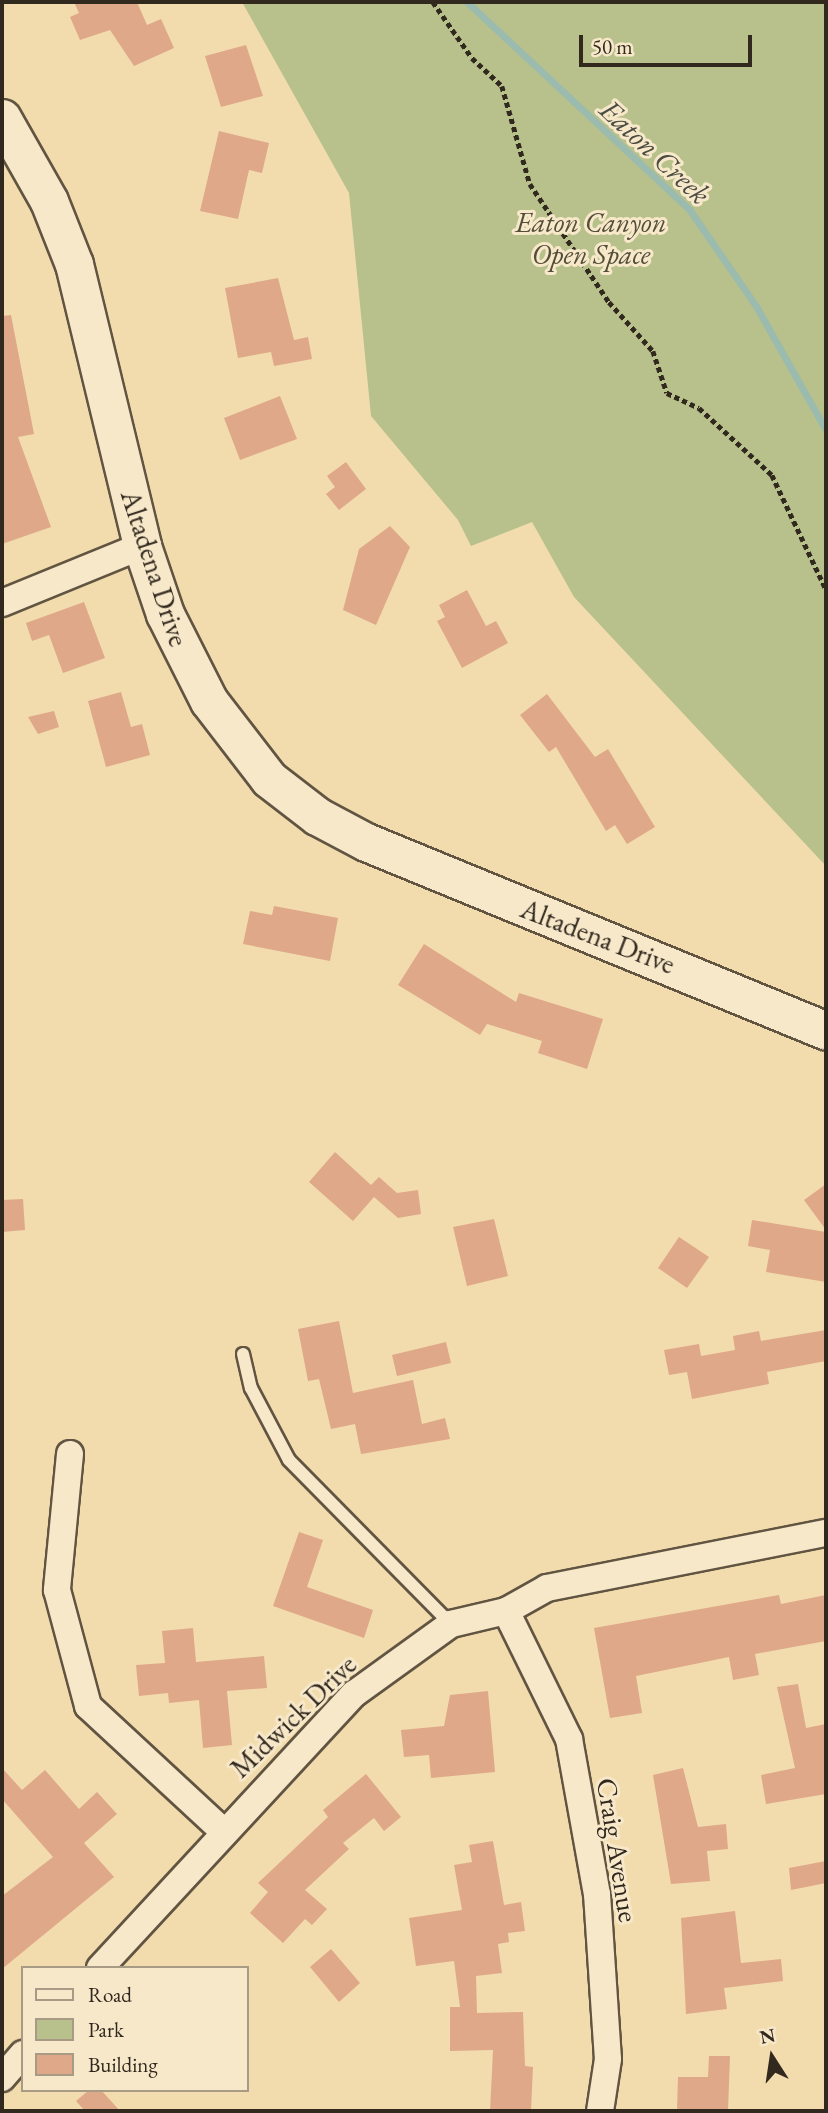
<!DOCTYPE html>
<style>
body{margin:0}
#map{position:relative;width:828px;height:2113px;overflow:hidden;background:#f2dcad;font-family:"EB Garamond",serif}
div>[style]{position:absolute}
.green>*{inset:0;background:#b8c18b}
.stream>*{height:7px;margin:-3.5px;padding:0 3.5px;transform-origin:3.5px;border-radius:3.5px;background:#9bbbae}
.building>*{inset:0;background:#dfa888}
.path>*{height:4.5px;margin-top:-2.25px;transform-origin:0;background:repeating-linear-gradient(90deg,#31281e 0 5px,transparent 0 8.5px)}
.roads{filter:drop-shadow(2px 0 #615542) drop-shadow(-2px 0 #615542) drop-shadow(0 2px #615542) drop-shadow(0 -2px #615542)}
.service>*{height:12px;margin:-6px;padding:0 6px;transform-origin:6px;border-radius:6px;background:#f7e8ca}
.minor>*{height:26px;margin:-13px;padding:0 13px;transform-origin:13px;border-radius:13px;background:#f7e8ca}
.secondary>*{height:37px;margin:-18.5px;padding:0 18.5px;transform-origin:18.5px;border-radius:18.5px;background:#f7e8ca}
span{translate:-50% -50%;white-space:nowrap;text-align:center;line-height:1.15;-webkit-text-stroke:6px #f7e8ca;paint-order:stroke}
.park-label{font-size:28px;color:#534e39;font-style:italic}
.street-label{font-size:28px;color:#31281e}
.water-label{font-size:30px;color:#4c4d42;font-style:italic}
.frame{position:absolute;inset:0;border:4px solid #31281e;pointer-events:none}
.legend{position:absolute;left:21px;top:1966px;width:228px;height:126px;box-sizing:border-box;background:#f7e8ca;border:2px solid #a89b85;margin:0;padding:9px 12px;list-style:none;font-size:21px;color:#31281e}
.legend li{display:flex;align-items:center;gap:14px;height:35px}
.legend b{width:35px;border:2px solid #a89b85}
.north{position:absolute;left:737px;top:2022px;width:70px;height:70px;-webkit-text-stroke:5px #f7e8ca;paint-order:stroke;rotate:348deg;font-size:19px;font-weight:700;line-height:28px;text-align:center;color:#31281e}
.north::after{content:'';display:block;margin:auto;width:24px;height:32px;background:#31281e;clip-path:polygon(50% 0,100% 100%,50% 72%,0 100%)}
.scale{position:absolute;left:579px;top:35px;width:173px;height:32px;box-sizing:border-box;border:4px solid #31281e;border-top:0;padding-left:9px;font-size:21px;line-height:24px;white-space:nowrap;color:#31281e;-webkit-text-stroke:5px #f7e8ca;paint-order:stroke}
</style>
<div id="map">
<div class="green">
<div style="clip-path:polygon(242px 2px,826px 2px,826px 866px,574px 597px,532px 522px,471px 546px,458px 520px,371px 416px,349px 193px)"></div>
</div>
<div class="stream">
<div style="left:467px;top:2px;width:304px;rotate:43deg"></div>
<div style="left:689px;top:209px;width:118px;rotate:55.4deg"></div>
<div style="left:756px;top:306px;width:142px;rotate:60.6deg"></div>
</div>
<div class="building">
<div style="clip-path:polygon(74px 2px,137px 2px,147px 25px,161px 19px,174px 48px,134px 66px,110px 30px,80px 40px,70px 17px,79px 13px)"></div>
<div style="clip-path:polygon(246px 45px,263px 96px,221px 107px,205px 56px)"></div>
<div style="clip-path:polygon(219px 131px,269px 143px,262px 173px,249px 170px,238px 219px,200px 211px)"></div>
<div style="clip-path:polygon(278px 278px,294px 340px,308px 337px,312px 359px,274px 366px,271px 352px,238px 358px,225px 288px)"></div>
<div style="clip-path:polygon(11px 315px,34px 434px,18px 437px,51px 527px,2px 544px,2px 316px)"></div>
<div style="clip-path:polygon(280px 396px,297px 439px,240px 460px,224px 418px)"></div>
<div style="clip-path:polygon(346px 462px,366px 489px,339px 510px,326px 494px,335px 487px,327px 476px)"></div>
<div style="clip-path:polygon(390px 526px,410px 547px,376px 625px,343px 610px,359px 549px)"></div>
<div style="clip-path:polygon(467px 590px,486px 626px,496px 621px,508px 643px,462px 668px,437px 621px,445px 617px,439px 605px)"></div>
<div style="clip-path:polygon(84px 602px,105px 658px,63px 673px,49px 635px,32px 641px,26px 623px)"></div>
<div style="clip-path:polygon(121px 692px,131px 727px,142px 724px,150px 755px,106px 767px,88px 701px)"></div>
<div style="clip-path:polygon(547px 694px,595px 757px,608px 749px,655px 827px,627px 844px,615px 825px,606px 831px,556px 747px,549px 752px,520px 715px)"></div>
<div style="clip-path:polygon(54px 711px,59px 727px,38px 734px,28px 717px)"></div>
<div style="clip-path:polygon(274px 906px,338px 918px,330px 961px,243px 944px,250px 911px,272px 915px)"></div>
<div style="clip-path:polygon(424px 944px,516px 1002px,519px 993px,603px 1019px,587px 1069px,538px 1053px,542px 1041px,487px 1024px,480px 1035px,398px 985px)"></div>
<div style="clip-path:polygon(335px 1152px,371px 1185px,379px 1177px,397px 1193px,418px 1190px,421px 1214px,398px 1218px,374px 1197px,353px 1221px,309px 1182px)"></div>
<div style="clip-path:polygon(826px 1184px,826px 1230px,804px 1200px)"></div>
<div style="clip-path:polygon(23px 1199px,25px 1230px,2px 1232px,2px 1200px)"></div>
<div style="clip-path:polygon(494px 1219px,508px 1276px,467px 1286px,453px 1227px)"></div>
<div style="clip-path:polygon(752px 1220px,826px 1232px,826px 1282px,766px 1272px,770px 1250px,748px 1246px)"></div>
<div style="clip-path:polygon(679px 1237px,709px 1257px,687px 1288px,658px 1268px)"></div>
<div style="clip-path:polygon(339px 1321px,353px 1393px,413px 1380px,422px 1424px,445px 1418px,450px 1439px,361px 1454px,355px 1424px,331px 1429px,319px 1379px,308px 1381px,298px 1329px)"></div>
<div style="clip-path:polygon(826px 1330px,826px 1361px,767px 1372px,769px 1384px,692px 1399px,687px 1372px,669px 1375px,664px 1350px,699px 1344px,701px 1356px,735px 1350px,733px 1336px,759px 1331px,761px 1341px)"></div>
<div style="clip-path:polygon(446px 1342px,451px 1363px,397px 1376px,392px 1355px)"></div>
<div style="clip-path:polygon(299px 1532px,323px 1540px,307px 1587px,373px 1610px,364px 1638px,273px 1606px)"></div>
<div style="clip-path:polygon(779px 1595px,781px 1604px,826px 1595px,826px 1641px,755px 1654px,759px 1675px,733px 1680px,729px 1657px,636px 1676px,642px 1713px,610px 1718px,594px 1628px)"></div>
<div style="clip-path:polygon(193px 1628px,196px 1662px,264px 1656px,267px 1688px,227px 1691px,232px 1745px,203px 1748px,199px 1700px,169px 1703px,168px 1693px,139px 1696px,136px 1665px,165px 1663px,162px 1631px)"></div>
<div style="clip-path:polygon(798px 1684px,806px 1728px,826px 1724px,826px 1794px,766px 1804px,761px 1775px,795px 1768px,777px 1687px)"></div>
<div style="clip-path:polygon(488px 1691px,495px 1772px,431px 1778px,429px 1755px,404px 1757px,401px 1730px,444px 1726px,450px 1695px)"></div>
<div style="clip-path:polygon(2px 1768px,22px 1790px,45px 1770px,79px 1809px,97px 1792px,117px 1814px,84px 1843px,114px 1877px,2px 1969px,2px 1896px,53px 1857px,2px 1799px)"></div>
<div style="clip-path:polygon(683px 1768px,698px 1827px,726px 1824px,728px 1849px,707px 1851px,710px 1881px,671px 1884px,653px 1775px)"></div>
<div style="clip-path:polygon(366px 1774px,401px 1817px,384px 1831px,374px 1818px,343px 1843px,349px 1849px,305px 1890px,327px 1909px,312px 1925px,305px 1919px,283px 1943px,250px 1913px,268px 1892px,258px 1883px,328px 1817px,323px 1810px)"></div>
<div style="clip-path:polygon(493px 1841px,504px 1905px,521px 1902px,525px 1931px,508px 1933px,509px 1942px,498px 1944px,502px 1973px,476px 1976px,477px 2013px,523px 2012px,525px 2066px,533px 2067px,531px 2111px,490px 2111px,493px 2050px,450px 2051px,450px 2007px,460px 2007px,454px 1961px,416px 1966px,409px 1918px,462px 1910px,454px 1865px,472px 1862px,469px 1845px)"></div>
<div style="clip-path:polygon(826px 1861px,826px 1883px,791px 1890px,789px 1868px)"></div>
<div style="clip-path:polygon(735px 1911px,741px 1963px,781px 1959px,783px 1981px,724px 1988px,727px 2009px,686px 2014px,681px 1918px)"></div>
<div style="clip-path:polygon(331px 1949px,360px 1983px,339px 2002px,310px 1967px)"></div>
<div style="clip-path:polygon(709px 2056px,730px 2056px,728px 2111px,677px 2111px,678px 2077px,708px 2077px)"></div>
<div style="clip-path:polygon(89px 2090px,101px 2090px,120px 2111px,85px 2111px,76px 2101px)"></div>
</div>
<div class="path">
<div style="left:433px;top:2px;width:68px;rotate:55.1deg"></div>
<div style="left:472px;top:58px;width:41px;rotate:43deg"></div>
<div style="left:502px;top:86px;width:102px;rotate:74.1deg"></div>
<div style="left:530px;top:184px;width:142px;rotate:56.2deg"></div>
<div style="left:609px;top:302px;width:66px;rotate:48.1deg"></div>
<div style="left:653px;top:351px;width:44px;rotate:71.6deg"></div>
<div style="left:667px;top:393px;width:35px;rotate:25deg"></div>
<div style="left:699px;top:408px;width:99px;rotate:42.5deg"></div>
<div style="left:772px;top:475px;width:126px;rotate:64.7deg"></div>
</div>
<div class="roads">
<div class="service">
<div style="left:243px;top:1354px;width:35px;rotate:77deg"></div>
<div style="left:251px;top:1388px;width:81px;rotate:62.2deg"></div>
<div style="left:289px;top:1460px;width:231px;rotate:45.4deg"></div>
</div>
<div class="minor">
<div style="left:2px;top:603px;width:151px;rotate:-22.2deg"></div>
<div style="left:70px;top:1454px;width:137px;rotate:95.5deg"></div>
<div style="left:57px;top:1590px;width:120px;rotate:75deg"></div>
<div style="left:88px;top:1706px;width:184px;rotate:42.8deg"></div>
<div style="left:506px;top:1611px;width:143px;rotate:63.8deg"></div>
<div style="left:569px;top:1739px;width:158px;rotate:79.8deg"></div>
<div style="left:597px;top:1894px;width:165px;rotate:86.2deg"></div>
<div style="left:608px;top:2059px;width:53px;rotate:98.7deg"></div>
<div style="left:100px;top:1968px;width:374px;rotate:-47.2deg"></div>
<div style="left:354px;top:1694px;width:120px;rotate:-35.8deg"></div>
<div style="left:451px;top:1624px;width:57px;rotate:-13.3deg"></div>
<div style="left:506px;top:1611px;width:47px;rotate:-29.3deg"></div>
<div style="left:547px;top:1588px;width:284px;rotate:-11.2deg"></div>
<div style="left:2px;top:2078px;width:32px;rotate:-49deg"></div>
</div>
<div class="secondary">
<div style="left:2px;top:118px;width:95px;rotate:60.5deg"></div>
<div style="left:49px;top:201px;width:68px;rotate:68.4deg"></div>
<div style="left:74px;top:264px;width:290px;rotate:76.4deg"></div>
<div style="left:142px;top:546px;width:72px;rotate:71.3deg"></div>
<div style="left:165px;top:614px;width:97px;rotate:63.2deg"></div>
<div style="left:209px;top:701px;width:98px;rotate:52.4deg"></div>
<div style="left:269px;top:779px;width:61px;rotate:37.6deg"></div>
<div style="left:317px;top:816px;width:55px;rotate:28deg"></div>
<div style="left:366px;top:842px;width:497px;rotate:22.3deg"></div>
</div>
</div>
<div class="park-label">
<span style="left:591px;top:238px">Eaton Canyon<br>Open Space</span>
</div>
<div class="street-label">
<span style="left:155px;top:568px;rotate:72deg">Altadena Drive</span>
<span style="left:598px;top:936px;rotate:21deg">Altadena Drive</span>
<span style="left:293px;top:1716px;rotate:-44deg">Midwick Drive</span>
<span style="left:618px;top:1850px;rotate:81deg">Craig Avenue</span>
</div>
<div class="water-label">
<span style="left:655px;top:152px;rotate:43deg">Eaton Creek</span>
</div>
<div class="frame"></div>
<ul class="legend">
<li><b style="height:9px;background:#f7e8ca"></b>Road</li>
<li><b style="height:19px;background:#b8c18b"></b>Park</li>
<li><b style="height:19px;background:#dfa888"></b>Building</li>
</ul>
<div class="north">N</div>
<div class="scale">50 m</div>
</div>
